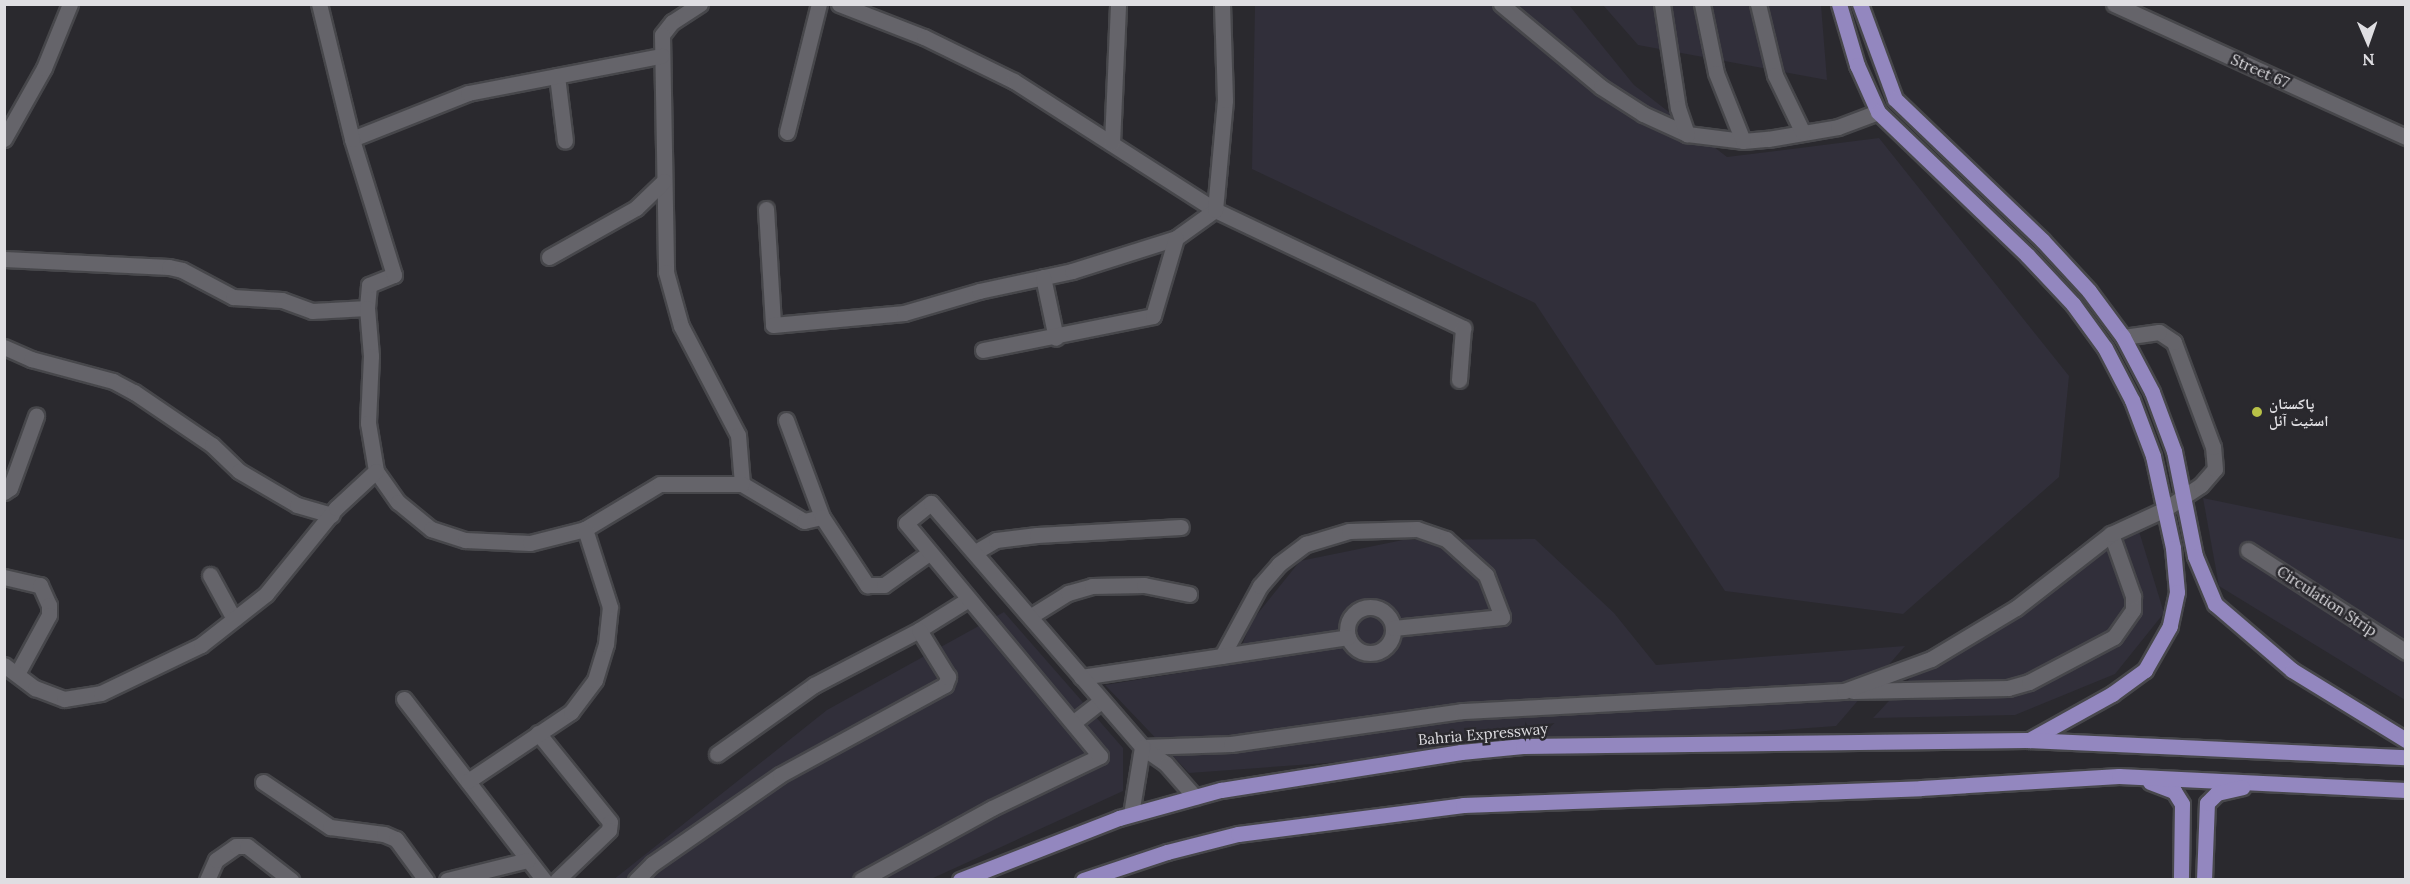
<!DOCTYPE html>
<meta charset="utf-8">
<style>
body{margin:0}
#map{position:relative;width:2410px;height:884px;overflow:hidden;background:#2a292e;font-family:Lora,"Noto Naskh Arabic",serif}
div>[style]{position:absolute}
.built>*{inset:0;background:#312f3a}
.roads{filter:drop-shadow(2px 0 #47474b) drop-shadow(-2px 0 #47474b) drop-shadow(0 2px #47474b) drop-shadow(0 -2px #47474b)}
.minor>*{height:15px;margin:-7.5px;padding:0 7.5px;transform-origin:7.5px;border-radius:7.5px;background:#65646a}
.minor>.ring{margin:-7.5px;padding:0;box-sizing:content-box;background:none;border:15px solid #65646a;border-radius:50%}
.major>*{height:15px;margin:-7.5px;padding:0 7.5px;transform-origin:7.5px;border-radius:7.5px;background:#9387bf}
.dots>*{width:16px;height:16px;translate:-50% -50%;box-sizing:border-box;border:3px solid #2a292e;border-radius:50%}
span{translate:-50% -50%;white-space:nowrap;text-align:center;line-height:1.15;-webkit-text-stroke:5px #2a292e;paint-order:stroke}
.street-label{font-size:15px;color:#dfdee2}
.poi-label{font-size:15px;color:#dfdee2;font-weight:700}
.left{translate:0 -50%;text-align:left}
.frame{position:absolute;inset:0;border:6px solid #dfdee2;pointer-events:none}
.north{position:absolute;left:2338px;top:12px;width:60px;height:60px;-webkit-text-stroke:4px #2a292e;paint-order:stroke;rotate:178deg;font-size:16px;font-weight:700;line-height:24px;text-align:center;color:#dfdee2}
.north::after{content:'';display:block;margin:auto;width:21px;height:27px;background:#dfdee2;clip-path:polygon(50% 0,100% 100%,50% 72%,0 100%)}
</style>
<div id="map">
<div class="built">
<div style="clip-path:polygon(1255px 5px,1569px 5px,1634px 85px,1727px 157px,1879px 138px,2069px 376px,2059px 477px,1903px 614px,1725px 591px,1535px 303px,1252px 169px)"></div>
<div style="clip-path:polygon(1603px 5px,1821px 5px,1827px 80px,1638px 45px)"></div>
<div style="clip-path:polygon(2203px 498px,2405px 540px,2405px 700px,2219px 586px)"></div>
<div style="clip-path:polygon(2138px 528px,2164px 613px,2115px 674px,2015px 715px,1873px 718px,1916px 672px)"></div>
<div style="clip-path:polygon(1535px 539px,1614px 613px,1656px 665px,1905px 646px,1836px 726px,1189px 773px,1105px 685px,1235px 664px,1251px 622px,1300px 561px,1403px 540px)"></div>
<div style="clip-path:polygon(1004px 612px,1123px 748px,1123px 791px,931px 879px,613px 880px,827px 710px)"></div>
</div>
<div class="roads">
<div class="minor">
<div style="left:700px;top:4px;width:33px;rotate:147deg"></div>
<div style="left:672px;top:22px;width:16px;rotate:128deg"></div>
<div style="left:662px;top:35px;width:237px;rotate:89deg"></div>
<div style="left:666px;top:272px;width:56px;rotate:74.5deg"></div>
<div style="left:681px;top:326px;width:123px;rotate:62.4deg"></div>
<div style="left:738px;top:435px;width:49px;rotate:85.3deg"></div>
<div style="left:742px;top:484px;width:72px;rotate:30.8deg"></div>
<div style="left:804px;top:521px;width:18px;rotate:-13deg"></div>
<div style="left:839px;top:4px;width:91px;rotate:21.2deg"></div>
<div style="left:924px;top:37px;width:100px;rotate:26.1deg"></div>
<div style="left:1014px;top:81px;width:239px;rotate:32.7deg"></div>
<div style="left:1215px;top:210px;width:275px;rotate:25.4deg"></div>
<div style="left:1463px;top:328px;width:52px;rotate:94.4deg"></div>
<div style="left:1501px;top:4px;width:130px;rotate:39.7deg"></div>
<div style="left:1601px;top:87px;width:50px;rotate:32.7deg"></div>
<div style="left:1643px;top:114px;width:48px;rotate:24.4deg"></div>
<div style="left:1687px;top:134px;width:56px;rotate:7.1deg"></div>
<div style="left:1743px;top:141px;width:25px;rotate:-5deg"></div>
<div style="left:1768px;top:139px;width:71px;rotate:-9.7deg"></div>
<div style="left:1838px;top:127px;width:43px;rotate:-20.6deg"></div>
<div style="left:1662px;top:4px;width:105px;rotate:81.3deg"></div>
<div style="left:1678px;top:108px;width:28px;rotate:71deg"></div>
<div style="left:1702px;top:4px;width:70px;rotate:78.5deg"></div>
<div style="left:1716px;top:73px;width:73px;rotate:68.3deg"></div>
<div style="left:1758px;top:4px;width:73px;rotate:76.5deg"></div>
<div style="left:1775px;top:75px;width:64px;rotate:64.2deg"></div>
<div style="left:2114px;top:4px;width:321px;rotate:24.5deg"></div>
<div style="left:557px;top:76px;width:65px;rotate:83deg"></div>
<div style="left:787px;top:132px;width:132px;rotate:-76deg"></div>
<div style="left:4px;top:139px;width:81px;rotate:-60.6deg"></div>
<div style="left:44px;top:68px;width:69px;rotate:-67.9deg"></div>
<div style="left:352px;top:139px;width:125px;rotate:-21.6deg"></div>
<div style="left:468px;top:93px;width:197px;rotate:-10.9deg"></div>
<div style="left:1112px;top:143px;width:139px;rotate:-87.5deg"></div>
<div style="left:766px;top:209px;width:116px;rotate:86.5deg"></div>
<div style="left:773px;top:325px;width:132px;rotate:-5.2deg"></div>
<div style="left:904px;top:313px;width:78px;rotate:-16.3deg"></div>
<div style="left:979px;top:291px;width:95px;rotate:-12.1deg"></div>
<div style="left:1072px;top:271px;width:109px;rotate:-17.6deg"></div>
<div style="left:1176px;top:238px;width:48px;rotate:-35.7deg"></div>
<div style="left:1215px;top:210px;width:110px;rotate:-84.8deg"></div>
<div style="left:1225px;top:100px;width:96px;rotate:-91.8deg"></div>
<div style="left:549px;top:257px;width:100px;rotate:-29.4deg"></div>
<div style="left:636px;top:208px;width:39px;rotate:-44deg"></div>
<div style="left:4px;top:259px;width:165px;rotate:2.8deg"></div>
<div style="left:169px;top:267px;width:13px;rotate:13deg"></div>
<div style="left:182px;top:270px;width:58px;rotate:27.9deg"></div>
<div style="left:233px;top:297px;width:49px;rotate:3.5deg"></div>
<div style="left:282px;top:300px;width:32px;rotate:20deg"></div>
<div style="left:312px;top:311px;width:55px;rotate:-3.1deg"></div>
<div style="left:367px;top:308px;width:23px;rotate:-85deg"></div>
<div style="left:369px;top:285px;width:27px;rotate:-22deg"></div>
<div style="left:394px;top:275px;width:142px;rotate:-107.2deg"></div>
<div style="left:352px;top:139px;width:139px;rotate:-103.7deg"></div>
<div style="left:1043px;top:277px;width:62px;rotate:78deg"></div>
<div style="left:367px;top:308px;width:48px;rotate:85.2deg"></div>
<div style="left:371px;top:356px;width:67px;rotate:92.6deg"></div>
<div style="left:368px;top:423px;width:49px;rotate:80.5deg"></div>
<div style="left:376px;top:471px;width:38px;rotate:55deg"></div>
<div style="left:398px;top:502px;width:43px;rotate:39.3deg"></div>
<div style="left:431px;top:529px;width:36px;rotate:18deg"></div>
<div style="left:465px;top:540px;width:65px;rotate:2.6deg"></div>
<div style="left:530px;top:543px;width:57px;rotate:-14.3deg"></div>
<div style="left:585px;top:529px;width:87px;rotate:-31deg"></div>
<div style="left:660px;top:484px;width:82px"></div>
<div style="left:4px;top:347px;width:30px;rotate:24deg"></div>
<div style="left:31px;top:359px;width:85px;rotate:15deg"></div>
<div style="left:113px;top:381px;width:24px;rotate:28deg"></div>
<div style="left:134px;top:392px;width:94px;rotate:34.2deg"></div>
<div style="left:212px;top:445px;width:37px;rotate:44deg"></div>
<div style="left:239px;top:471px;width:67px;rotate:30.4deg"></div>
<div style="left:297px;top:505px;width:36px;rotate:16deg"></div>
<div style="left:983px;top:350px;width:173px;rotate:-11.3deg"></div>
<div style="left:1153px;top:316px;width:81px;rotate:-73.6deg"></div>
<div style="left:786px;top:420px;width:103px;rotate:69.6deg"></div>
<div style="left:822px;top:517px;width:82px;rotate:56.5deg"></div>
<div style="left:867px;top:585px;width:17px"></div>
<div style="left:884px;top:585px;width:55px;rotate:-35.4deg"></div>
<div style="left:4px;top:492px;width:7px;rotate:-34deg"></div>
<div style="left:10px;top:488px;width:77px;rotate:-70.1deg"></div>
<div style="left:2248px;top:550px;width:188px;rotate:32.8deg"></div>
<div style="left:977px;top:551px;width:22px;rotate:-30deg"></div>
<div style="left:996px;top:540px;width:41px;rotate:-7deg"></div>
<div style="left:1037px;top:535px;width:144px;rotate:-3.2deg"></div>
<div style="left:210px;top:575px;width:50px;rotate:61.4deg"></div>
<div style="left:4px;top:577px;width:37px;rotate:13deg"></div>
<div style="left:40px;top:585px;width:22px;rotate:66deg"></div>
<div style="left:49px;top:605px;width:10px;rotate:90deg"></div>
<div style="left:49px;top:615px;width:67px;rotate:118.5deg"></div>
<div class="ring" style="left:1347px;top:607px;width:31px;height:31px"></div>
<div style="left:1031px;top:616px;width:44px;rotate:-31.9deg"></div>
<div style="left:1068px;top:593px;width:25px;rotate:-16deg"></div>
<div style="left:1092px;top:586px;width:52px;rotate:-1.1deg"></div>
<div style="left:1144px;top:585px;width:46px;rotate:11.3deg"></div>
<div style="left:1222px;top:656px;width:80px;rotate:-61.5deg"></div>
<div style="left:1260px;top:586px;width:29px;rotate:-49deg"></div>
<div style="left:1279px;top:564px;width:34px;rotate:-37deg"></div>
<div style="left:1306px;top:544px;width:45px;rotate:-16.8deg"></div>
<div style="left:1349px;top:531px;width:68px;rotate:-1.7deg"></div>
<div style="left:1417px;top:529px;width:31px;rotate:19deg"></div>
<div style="left:1446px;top:539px;width:54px;rotate:42deg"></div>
<div style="left:1486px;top:575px;width:45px;rotate:69.1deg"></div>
<div style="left:1502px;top:617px;width:109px;rotate:174.2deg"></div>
<div style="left:4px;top:665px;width:39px;rotate:37deg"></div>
<div style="left:35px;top:688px;width:31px;rotate:21deg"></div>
<div style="left:64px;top:699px;width:37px;rotate:-9deg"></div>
<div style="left:101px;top:693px;width:111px;rotate:-25.6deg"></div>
<div style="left:201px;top:645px;width:83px;rotate:-38.1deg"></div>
<div style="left:266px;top:594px;width:111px;rotate:-50.9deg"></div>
<div style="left:336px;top:508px;width:54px;rotate:-42.8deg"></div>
<div style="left:1081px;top:677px;width:270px;rotate:-8.5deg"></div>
<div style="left:1853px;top:691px;width:155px;rotate:-1.1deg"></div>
<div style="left:2008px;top:688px;width:22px;rotate:-16deg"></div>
<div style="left:2029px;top:682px;width:96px;rotate:-27.9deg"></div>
<div style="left:2114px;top:637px;width:33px;rotate:-55deg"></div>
<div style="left:2133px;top:610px;width:14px;rotate:-90deg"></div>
<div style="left:2133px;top:596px;width:66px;rotate:-109.5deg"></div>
<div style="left:404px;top:699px;width:229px;rotate:52.3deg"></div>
<div style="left:1074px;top:722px;width:34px;rotate:-38deg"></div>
<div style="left:538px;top:733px;width:114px;rotate:51deg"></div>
<div style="left:610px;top:822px;width:8px;rotate:97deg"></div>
<div style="left:609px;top:830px;width:72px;rotate:136.1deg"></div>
<div style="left:1142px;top:747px;width:89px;rotate:-1.9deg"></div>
<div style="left:1231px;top:744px;width:233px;rotate:-8.1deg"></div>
<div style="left:1462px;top:711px;width:383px;rotate:-3deg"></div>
<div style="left:1844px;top:691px;width:93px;rotate:-20.2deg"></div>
<div style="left:1931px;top:659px;width:99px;rotate:-31deg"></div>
<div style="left:2016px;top:608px;width:120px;rotate:-37.9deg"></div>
<div style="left:2111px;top:534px;width:60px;rotate:-24.8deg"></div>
<div style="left:2165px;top:509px;width:43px;rotate:-33.7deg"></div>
<div style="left:2201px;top:485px;width:21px;rotate:-49deg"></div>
<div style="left:2215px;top:469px;width:22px;rotate:-95deg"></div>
<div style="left:2213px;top:447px;width:112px;rotate:-110.4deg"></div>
<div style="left:2174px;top:342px;width:18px;rotate:-146deg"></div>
<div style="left:2159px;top:332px;width:36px;rotate:172deg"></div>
<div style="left:1142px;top:747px;width:29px;rotate:35deg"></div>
<div style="left:1166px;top:764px;width:44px;rotate:48.7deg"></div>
<div style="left:717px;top:754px;width:119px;rotate:-35.4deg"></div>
<div style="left:814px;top:685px;width:119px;rotate:-27.6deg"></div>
<div style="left:919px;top:630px;width:57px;rotate:-32deg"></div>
<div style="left:468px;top:781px;width:124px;rotate:-33.8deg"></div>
<div style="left:571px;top:712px;width:40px;rotate:-53deg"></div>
<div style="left:595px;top:680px;width:38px;rotate:-73deg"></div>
<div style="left:606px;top:644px;width:37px;rotate:-84deg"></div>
<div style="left:610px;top:607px;width:82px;rotate:-107.8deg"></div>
<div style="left:263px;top:782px;width:81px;rotate:33.9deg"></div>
<div style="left:330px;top:827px;width:54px;rotate:7.4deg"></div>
<div style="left:384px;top:834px;width:13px;rotate:23deg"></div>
<div style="left:396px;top:839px;width:51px;rotate:53.8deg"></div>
<div style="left:207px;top:880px;width:22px;rotate:-66deg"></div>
<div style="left:216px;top:860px;width:24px;rotate:-35deg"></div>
<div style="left:236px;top:846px;width:11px"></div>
<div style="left:247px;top:846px;width:56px;rotate:37.7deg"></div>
<div style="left:447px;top:880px;width:83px;rotate:-13.9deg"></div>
<div style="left:636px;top:880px;width:23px;rotate:-45deg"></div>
<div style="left:652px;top:864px;width:156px;rotate:-34.8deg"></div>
<div style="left:780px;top:775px;width:188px;rotate:-28.6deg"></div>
<div style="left:945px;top:685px;width:9px;rotate:-69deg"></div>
<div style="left:948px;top:677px;width:55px;rotate:-121.7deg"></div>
<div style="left:861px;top:880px;width:149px;rotate:-28.8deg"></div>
<div style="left:992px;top:808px;width:120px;rotate:-25.7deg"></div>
<div style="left:1100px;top:756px;width:303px;rotate:-129.8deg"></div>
<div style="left:906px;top:523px;width:32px;rotate:-39deg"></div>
<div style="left:931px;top:503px;width:323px;rotate:49.1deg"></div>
<div style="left:1142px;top:747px;width:68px;rotate:99.3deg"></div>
</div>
<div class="major">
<div style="left:1839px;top:4px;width:64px;rotate:73.6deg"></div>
<div style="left:1857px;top:65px;width:51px;rotate:65.9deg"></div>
<div style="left:1878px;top:112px;width:207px;rotate:43.8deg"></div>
<div style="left:2027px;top:255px;width:67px;rotate:46.8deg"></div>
<div style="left:2073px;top:304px;width:54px;rotate:54deg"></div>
<div style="left:2105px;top:348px;width:59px;rotate:62.6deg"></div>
<div style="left:2132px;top:400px;width:60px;rotate:69.4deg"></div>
<div style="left:2153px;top:456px;width:94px;rotate:77.7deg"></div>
<div style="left:2173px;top:548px;width:44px;rotate:84.8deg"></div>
<div style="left:2177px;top:592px;width:35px;rotate:102deg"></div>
<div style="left:2170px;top:626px;width:51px;rotate:119.6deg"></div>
<div style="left:2145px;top:670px;width:41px;rotate:144deg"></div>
<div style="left:2112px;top:694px;width:95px;rotate:151deg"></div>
<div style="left:1860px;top:4px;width:101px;rotate:69.8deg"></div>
<div style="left:1895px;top:99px;width:204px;rotate:43.8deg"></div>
<div style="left:2042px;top:240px;width:69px;rotate:47.3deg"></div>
<div style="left:2089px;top:291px;width:57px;rotate:53.5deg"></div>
<div style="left:2123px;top:337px;width:62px;rotate:62.2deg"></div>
<div style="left:2152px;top:392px;width:63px;rotate:69.6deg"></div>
<div style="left:2174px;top:451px;width:107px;rotate:78.7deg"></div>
<div style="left:2195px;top:556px;width:52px;rotate:67.4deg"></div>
<div style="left:2215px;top:604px;width:101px;rotate:40.6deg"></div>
<div style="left:2292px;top:670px;width:134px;rotate:31.6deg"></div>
<div style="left:2150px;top:782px;width:26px;rotate:21deg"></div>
<div style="left:2174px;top:791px;width:15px;rotate:58deg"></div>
<div style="left:2182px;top:804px;width:76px;rotate:90.8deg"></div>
<div style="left:960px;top:880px;width:171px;rotate:-21.3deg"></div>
<div style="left:1119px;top:818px;width:106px;rotate:-15.4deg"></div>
<div style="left:1221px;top:790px;width:243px;rotate:-9deg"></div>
<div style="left:1461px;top:752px;width:62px;rotate:-5.5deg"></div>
<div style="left:1523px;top:746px;width:505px;rotate:-0.68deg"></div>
<div style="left:2028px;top:740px;width:378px;rotate:2.6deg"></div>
<div style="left:1083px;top:880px;width:89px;rotate:-18.4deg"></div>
<div style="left:1167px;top:852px;width:73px;rotate:-14.2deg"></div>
<div style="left:1238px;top:834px;width:227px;rotate:-7.3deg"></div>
<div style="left:1463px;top:805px;width:458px;rotate:-2.1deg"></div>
<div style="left:1921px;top:788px;width:198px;rotate:-3.5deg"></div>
<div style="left:2119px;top:776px;width:287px;rotate:2.8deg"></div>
<div style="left:2204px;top:880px;width:77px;rotate:-87.8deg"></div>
<div style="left:2207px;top:803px;width:14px;rotate:-45deg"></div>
<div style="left:2217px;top:793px;width:26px;rotate:-13deg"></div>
</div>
</div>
<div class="dots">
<div style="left:2257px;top:412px;background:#b8c147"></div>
</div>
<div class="street-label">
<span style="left:2260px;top:71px;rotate:24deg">Street 67</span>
<span style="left:2327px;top:601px;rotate:33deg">Circulation Strip</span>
<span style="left:1483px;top:734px;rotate:-5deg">Bahria Expressway</span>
</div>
<div class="poi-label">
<span class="left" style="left:2269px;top:412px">پاکستان<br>اسٹیٹ آئل</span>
</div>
<div class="frame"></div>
<div class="north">N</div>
</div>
